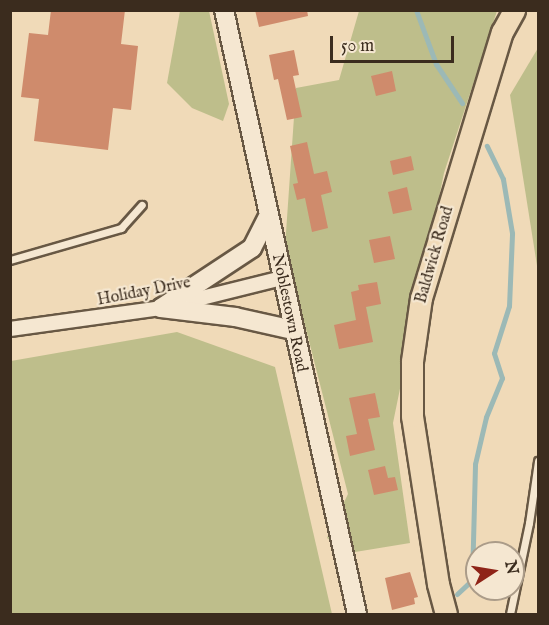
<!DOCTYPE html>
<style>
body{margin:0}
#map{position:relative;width:549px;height:625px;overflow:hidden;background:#f0dab8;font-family:"IM FELL English",serif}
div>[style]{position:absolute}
.green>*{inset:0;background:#bebe8b}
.stream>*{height:5px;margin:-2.5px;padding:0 2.5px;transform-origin:2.5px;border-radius:2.5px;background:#9cb9b6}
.building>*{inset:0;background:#cf8b6c}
.roads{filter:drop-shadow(2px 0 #685844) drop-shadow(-2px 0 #685844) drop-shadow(0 2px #685844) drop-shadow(0 -2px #685844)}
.lane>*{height:7px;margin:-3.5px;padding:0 3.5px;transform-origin:3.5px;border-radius:3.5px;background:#f5e7d1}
.street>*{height:14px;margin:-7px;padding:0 7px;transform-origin:7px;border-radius:7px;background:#f5e7d1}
.secondary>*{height:18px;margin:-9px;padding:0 9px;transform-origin:9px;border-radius:9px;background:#f5e7d1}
.primary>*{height:21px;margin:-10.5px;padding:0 10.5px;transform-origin:10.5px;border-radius:10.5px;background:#f0dab8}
span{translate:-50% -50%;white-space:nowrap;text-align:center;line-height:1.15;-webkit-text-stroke:4.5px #f5e7d1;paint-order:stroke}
.street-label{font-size:16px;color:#3b2c1e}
.frame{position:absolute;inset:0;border:12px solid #3b2c1e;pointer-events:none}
.north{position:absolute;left:465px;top:541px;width:60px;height:60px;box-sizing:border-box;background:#f5e7d1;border:2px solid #ab9c89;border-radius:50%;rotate:78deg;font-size:16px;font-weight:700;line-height:24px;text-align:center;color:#3b2c1e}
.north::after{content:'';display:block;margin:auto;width:21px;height:27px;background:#8f2418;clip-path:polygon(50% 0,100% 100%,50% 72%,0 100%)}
.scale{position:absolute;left:330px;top:36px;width:124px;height:27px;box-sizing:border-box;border:3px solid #3b2c1e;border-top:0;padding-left:8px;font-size:18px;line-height:21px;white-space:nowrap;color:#3b2c1e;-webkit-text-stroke:4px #f5e7d1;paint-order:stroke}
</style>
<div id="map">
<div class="green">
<div style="clip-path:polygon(180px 11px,209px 11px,229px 104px,223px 121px,192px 108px,167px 83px)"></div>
<div style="clip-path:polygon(359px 11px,497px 11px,444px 173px,393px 423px,410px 543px,349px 553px,327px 538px,348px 494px,285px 247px,296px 88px,339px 80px)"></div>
<div style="clip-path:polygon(538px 48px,538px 272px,510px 95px)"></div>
<div style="clip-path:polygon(177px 332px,275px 367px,332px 614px,11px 614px,11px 361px)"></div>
</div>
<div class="stream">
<div style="left:416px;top:10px;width:58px;rotate:69.7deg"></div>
<div style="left:436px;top:64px;width:47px;rotate:56.3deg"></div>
<div style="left:457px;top:594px;width:21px;rotate:-43deg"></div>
<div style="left:472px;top:580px;width:116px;rotate:-88.5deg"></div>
<div style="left:475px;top:464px;width:48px;rotate:-76.8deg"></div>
<div style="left:486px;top:417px;width:42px;rotate:-67.7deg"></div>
<div style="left:502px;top:378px;width:26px;rotate:-108deg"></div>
<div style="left:494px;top:353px;width:49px;rotate:-72.3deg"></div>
<div style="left:509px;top:306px;width:73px;rotate:-87.6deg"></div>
<div style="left:512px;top:233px;width:55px;rotate:-99.5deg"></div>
<div style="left:503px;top:179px;width:37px;rotate:-116deg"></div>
</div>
<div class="building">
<div style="clip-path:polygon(51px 10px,125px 10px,121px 44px,138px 46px,131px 110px,113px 108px,108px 150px,34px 141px,39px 99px,21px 97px,29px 33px,48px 35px)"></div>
<div style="clip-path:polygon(255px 10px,307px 10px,308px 16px,259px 27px)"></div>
<div style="clip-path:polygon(294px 50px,299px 75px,293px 76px,302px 117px,287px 120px,278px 79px,274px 80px,269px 55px)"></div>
<div style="clip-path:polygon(392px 71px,396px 91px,376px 96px,371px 76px)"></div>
<div style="clip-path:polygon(307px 142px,314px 174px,327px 171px,332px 192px,321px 195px,328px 228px,312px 232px,305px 198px,297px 200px,293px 184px,298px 183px,290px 146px)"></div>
<div style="clip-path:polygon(411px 156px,414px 170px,393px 175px,390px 161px)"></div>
<div style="clip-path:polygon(407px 187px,412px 210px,393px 214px,388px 192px)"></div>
<div style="clip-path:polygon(390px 236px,395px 259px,374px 263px,369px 240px)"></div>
<div style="clip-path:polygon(377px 282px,381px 304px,366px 307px,373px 342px,339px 349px,334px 325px,356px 320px,351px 292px,359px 290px,358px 285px)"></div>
<div style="clip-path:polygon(375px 393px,380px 417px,368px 419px,375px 450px,350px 456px,346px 436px,357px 434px,349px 398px)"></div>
<div style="clip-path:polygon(385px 466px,388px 478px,395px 477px,398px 490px,374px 495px,368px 470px)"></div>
<div style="clip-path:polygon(410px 572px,418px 597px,414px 598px,415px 604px,392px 610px,385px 578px)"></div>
</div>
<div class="roads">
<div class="lane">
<div style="left:10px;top:260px;width:116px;rotate:-16.1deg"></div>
<div style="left:121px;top:228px;width:31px;rotate:-48deg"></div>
<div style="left:510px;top:614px;width:93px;rotate:-78.2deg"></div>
<div style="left:529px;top:523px;width:63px;rotate:-81.7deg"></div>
</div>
<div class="street">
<div style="left:10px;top:329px;width:152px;rotate:-7.9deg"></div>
<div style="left:161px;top:308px;width:125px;rotate:-13.9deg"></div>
</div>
<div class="secondary">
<div style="left:224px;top:10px;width:618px;rotate:77.58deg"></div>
<div style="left:161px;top:308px;width:109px;rotate:-33.4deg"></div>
<div style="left:252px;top:248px;width:36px;rotate:-63deg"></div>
<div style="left:161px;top:308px;width:75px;rotate:6.9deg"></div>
<div style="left:235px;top:317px;width:59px;rotate:12.6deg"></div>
</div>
<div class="primary">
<div style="left:446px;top:614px;width:31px;rotate:-105deg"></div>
<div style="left:438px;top:584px;width:170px;rotate:-98.8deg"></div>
<div style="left:412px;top:416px;width:55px;rotate:-90deg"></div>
<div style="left:412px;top:361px;width:64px;rotate:-81.9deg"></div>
<div style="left:421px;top:298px;width:278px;rotate:-73.1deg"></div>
<div style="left:502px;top:32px;width:25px;rotate:-61deg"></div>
</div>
</div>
<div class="street-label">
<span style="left:435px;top:255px;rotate:-74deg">Baldwick Road</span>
<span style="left:144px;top:292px;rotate:-11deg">Holiday Drive</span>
<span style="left:289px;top:313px;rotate:78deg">Noblestown Road</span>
</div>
<div class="frame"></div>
<div class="north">N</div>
<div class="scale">50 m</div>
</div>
